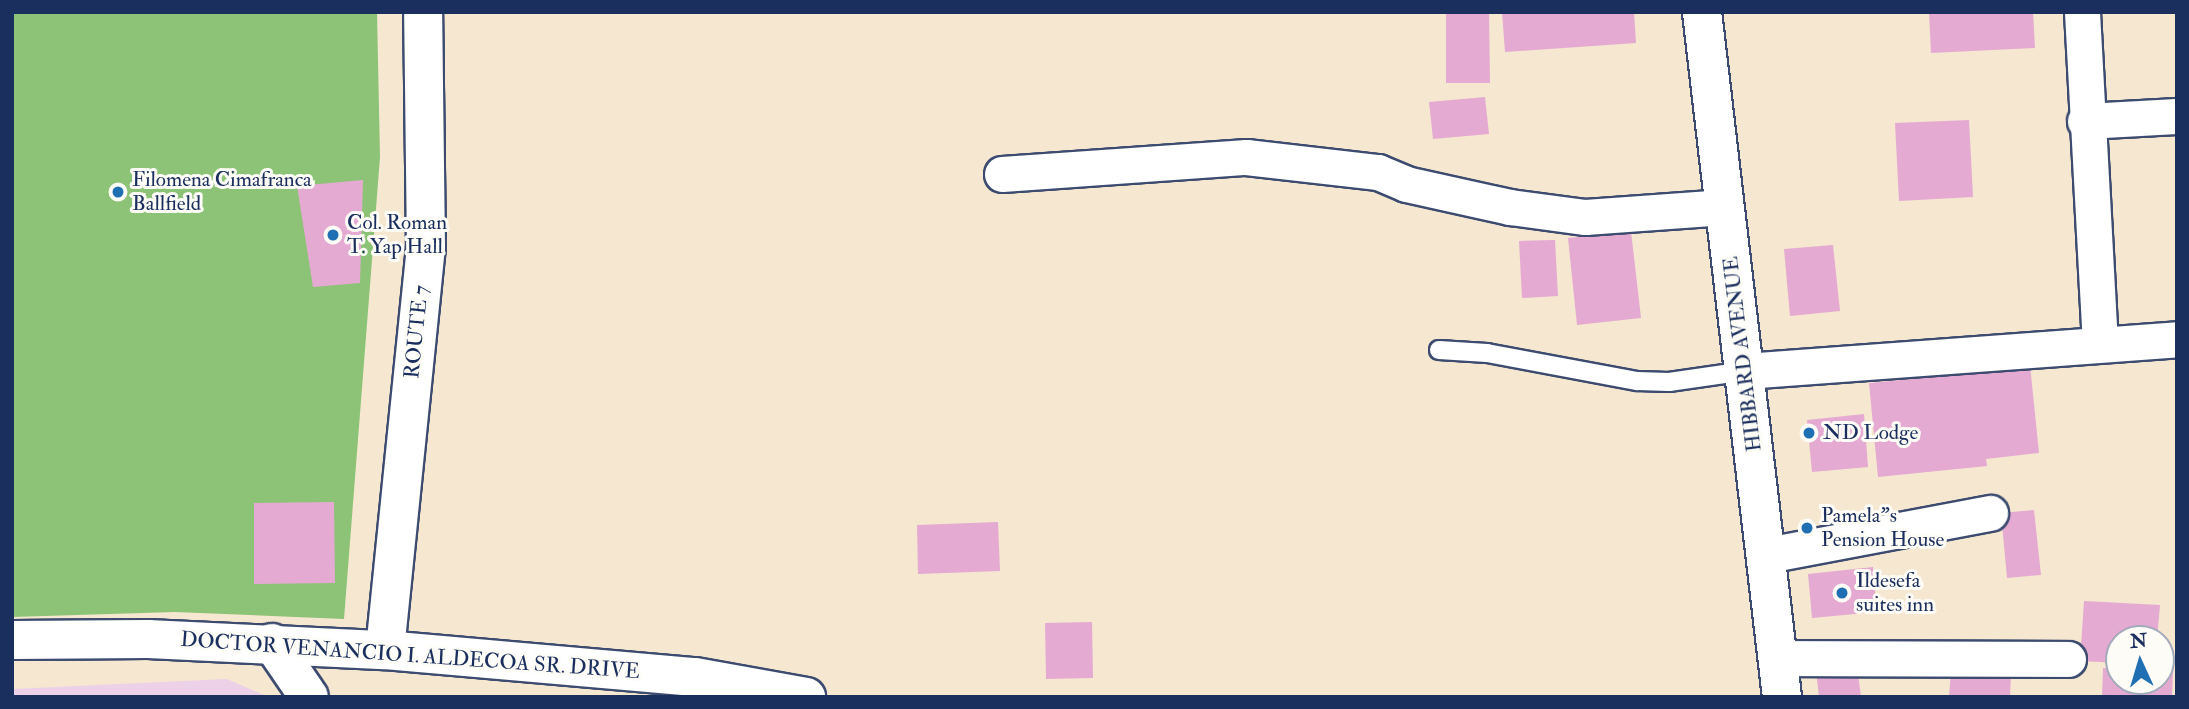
<!DOCTYPE html>
<style>
body{margin:0}
#map{position:relative;width:2189px;height:709px;overflow:hidden;background:#f5e7d0;font-family:"IM FELL Double Pica",serif}
div>[style]{position:absolute}
.built>*{inset:0;background:#edd1e9}
.green>*{inset:0;background:#8dc376}
.building>*{inset:0;background:#e4aad2}
.roads{filter:drop-shadow(2px 0 #3c4b6f) drop-shadow(-2px 0 #3c4b6f) drop-shadow(0 2px #3c4b6f) drop-shadow(0 -2px #3c4b6f)}
.service>*{height:18px;margin:-9px;padding:0 9px;transform-origin:9px;border-radius:9px;background:#fff}
.minor>*{height:35px;margin:-17.5px;padding:0 17.5px;transform-origin:17.5px;border-radius:17.5px;background:#fff}
.tertiary>*{height:38px;margin:-19px;padding:0 19px;transform-origin:19px;border-radius:19px;background:#fff}
.secondary>*{height:38px;margin:-19px;padding:0 19px;transform-origin:19px;border-radius:19px;background:#fff}
.trunk>*{height:38px;margin:-19px;padding:0 19px;transform-origin:19px;border-radius:19px;background:#fff}
.dots>*{width:19px;height:19px;translate:-50% -50%;box-sizing:border-box;border:4px solid #fdfcf7;border-radius:50%}
span{translate:-50% -50%;white-space:nowrap;text-align:center;line-height:1.15;-webkit-text-stroke:6px #fdfcf7;paint-order:stroke}
.poi-label{font-size:21px;color:#1b2f5e}
.left{translate:0 -50%;text-align:left}
.street-label{font-size:21px;color:#1b2f5e}
.frame{position:absolute;inset:0;border:14px solid #1b2f5e;pointer-events:none}
.north{position:absolute;left:2105px;top:625px;width:70px;height:70px;box-sizing:border-box;background:#fdfcf7;border:2px solid #a3aaba;border-radius:50%;rotate:356deg;font-size:19px;font-weight:700;line-height:28px;text-align:center;color:#1b2f5e}
.north::after{content:'';display:block;margin:auto;width:24px;height:32px;background:#1f6fb2;clip-path:polygon(50% 0,100% 100%,50% 72%,0 100%)}
</style>
<div id="map">
<div class="built">
<div style="clip-path:polygon(227px 679px,269px 697px,12px 697px,12px 689px)"></div>
</div>
<div class="green">
<div style="clip-path:polygon(12px 12px,377px 12px,380px 157px,344px 619px,175px 612px,12px 617px)"></div>
</div>
<div class="building">
<div style="clip-path:polygon(1446px 12px,1489px 12px,1490px 83px,1446px 83px)"></div>
<div style="clip-path:polygon(1502px 12px,1634px 12px,1636px 43px,1505px 52px)"></div>
<div style="clip-path:polygon(1929px 12px,2033px 12px,2035px 48px,1931px 53px)"></div>
<div style="clip-path:polygon(1485px 97px,1489px 134px,1433px 139px,1429px 102px)"></div>
<div style="clip-path:polygon(1969px 120px,1973px 197px,1899px 201px,1895px 123px)"></div>
<div style="clip-path:polygon(363px 180px,360px 283px,313px 287px,297px 186px)"></div>
<div style="clip-path:polygon(1631px 231px,1641px 318px,1577px 325px,1568px 238px)"></div>
<div style="clip-path:polygon(1555px 240px,1558px 296px,1522px 298px,1519px 241px)"></div>
<div style="clip-path:polygon(1833px 245px,1840px 311px,1790px 316px,1784px 249px)"></div>
<div style="clip-path:polygon(2029px 355px,2039px 453px,1986px 459px,1987px 466px,1878px 477px,1869px 383px,1977px 373px,1976px 360px)"></div>
<div style="clip-path:polygon(1864px 414px,1868px 467px,1812px 472px,1807px 420px)"></div>
<div style="clip-path:polygon(334px 502px,335px 583px,254px 584px,254px 503px)"></div>
<div style="clip-path:polygon(2034px 510px,2041px 575px,2007px 578px,2001px 513px)"></div>
<div style="clip-path:polygon(998px 522px,1000px 571px,918px 574px,917px 525px)"></div>
<div style="clip-path:polygon(1873px 567px,1877px 612px,1812px 618px,1808px 574px)"></div>
<div style="clip-path:polygon(2084px 601px,2160px 605px,2157px 639px,2119px 639px,2119px 663px,2080px 661px)"></div>
<div style="clip-path:polygon(1092px 622px,1093px 678px,1046px 679px,1045px 623px)"></div>
<div style="clip-path:polygon(1857px 666px,1861px 697px,1819px 697px,1816px 670px)"></div>
<div style="clip-path:polygon(2103px 668px,2119px 669px,2119px 681px,2161px 681px,2161px 671px,2173px 671px,2172px 697px,2102px 697px)"></div>
<div style="clip-path:polygon(1951px 671px,2011px 674px,2010px 697px,1949px 697px)"></div>
</div>
<div class="roads">
<div class="service">
<div style="left:1439px;top:350px;width:48px;rotate:3.6deg"></div>
<div style="left:1487px;top:353px;width:153px;rotate:10.6deg"></div>
<div style="left:1637px;top:381px;width:32px;rotate:2deg"></div>
<div style="left:1669px;top:382px;width:77px;rotate:-8.2deg"></div>
</div>
<div class="minor">
<div style="left:2082px;top:12px;width:330px;rotate:86.9deg"></div>
<div style="left:2085px;top:121px;width:92px;rotate:-3.1deg"></div>
<div style="left:1002px;top:174px;width:245px;rotate:-4deg"></div>
<div style="left:1246px;top:157px;width:133px;rotate:6.5deg"></div>
<div style="left:1378px;top:172px;width:30px;rotate:23deg"></div>
<div style="left:1406px;top:184px;width:107px;rotate:12.5deg"></div>
<div style="left:1510px;top:207px;width:76px;rotate:7.6deg"></div>
<div style="left:1585px;top:217px;width:140px;rotate:-4.1deg"></div>
<div style="left:1745px;top:371px;width:433px;rotate:-4.2deg"></div>
<div style="left:1767px;top:555px;width:227px;rotate:-10.7deg"></div>
<div style="left:1778px;top:658px;width:290px;rotate:0.2deg"></div>
</div>
<div class="tertiary">
<div style="left:272px;top:643px;width:65px;rotate:55.6deg"></div>
<div style="left:385px;top:650px;width:404px;rotate:-84.2deg"></div>
<div style="left:426px;top:248px;width:236px;rotate:-90.7deg"></div>
</div>
<div class="secondary">
<div style="left:1702px;top:12px;width:690px;rotate:83.34deg"></div>
</div>
<div class="trunk">
<div style="left:12px;top:640px;width:136px;rotate:-0.4deg"></div>
<div style="left:148px;top:639px;width:237px;rotate:2.7deg"></div>
<div style="left:385px;top:650px;width:311px;rotate:5deg"></div>
<div style="left:695px;top:677px;width:113px;rotate:10.2deg"></div>
</div>
</div>
<div class="dots">
<div style="left:118px;top:192px;background:#1f6fb2"></div>
<div style="left:333px;top:235px;background:#1f6fb2"></div>
<div style="left:1809px;top:433px;background:#1f6fb2"></div>
<div style="left:1807px;top:528px;background:#1f6fb2"></div>
<div style="left:1842px;top:593px;background:#1f6fb2"></div>
</div>
<div class="poi-label">
<span class="left" style="left:132px;top:192px">Filomena Cimafranca<br>Ballfield</span>
<span class="left" style="left:347px;top:235px">Col. Roman<br>T. Yap Hall</span>
<span class="left" style="left:1823px;top:433px">ND Lodge</span>
<span class="left" style="left:1821px;top:528px">Pamela"s<br>Pension House</span>
<span class="left" style="left:1856px;top:593px">Ildesefa<br>suites inn</span>
</div>
<div class="street-label">
<span style="left:417px;top:332px;rotate:-84deg">ROUTE 7</span>
<span style="left:1743px;top:354px;rotate:-97deg">HIBBARD AVENUE</span>
<span style="left:410px;top:656px;rotate:4deg">DOCTOR VENANCIO I. ALDECOA SR. DRIVE</span>
</div>
<div class="frame"></div>
<div class="north">N</div>
</div>
